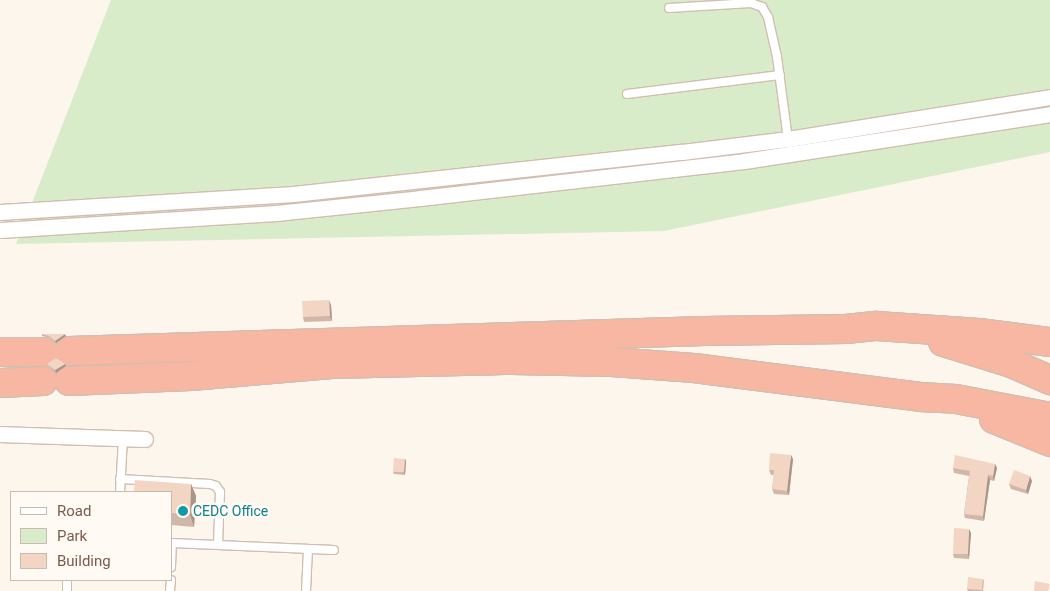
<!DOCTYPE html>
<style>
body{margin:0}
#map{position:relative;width:1050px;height:591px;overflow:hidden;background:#fdf6ec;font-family:Roboto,sans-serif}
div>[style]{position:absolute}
.green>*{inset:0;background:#d8ecc9}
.roads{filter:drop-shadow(1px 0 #d1beb0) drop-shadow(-1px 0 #d1beb0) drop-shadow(0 1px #d1beb0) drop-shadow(0 -1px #d1beb0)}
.lane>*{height:8px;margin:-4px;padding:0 4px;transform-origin:4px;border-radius:4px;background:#fff}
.street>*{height:15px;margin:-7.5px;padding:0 7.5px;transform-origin:7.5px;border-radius:7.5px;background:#fff}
.highway>*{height:28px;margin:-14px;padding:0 14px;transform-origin:14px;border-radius:14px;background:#f7b7a3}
.wall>*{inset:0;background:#d1b7a8}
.shaded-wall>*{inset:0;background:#aa9588}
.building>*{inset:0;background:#f3d5c3}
.dots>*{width:14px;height:14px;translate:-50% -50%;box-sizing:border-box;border:2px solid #fffaf3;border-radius:50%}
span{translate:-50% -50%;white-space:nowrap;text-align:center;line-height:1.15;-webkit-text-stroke:5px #fffaf3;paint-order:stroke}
.culture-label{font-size:14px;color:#0d838f}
.left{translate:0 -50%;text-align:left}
.legend{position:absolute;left:10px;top:491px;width:162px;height:90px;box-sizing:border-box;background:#fffaf3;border:1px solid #cabbb1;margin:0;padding:6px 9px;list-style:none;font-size:15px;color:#7a5c4d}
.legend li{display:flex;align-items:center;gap:10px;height:25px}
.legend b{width:25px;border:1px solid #cabbb1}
</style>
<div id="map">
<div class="green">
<div style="clip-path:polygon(111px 0,1050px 0,1050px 152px,664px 231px,16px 244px)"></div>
</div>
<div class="roads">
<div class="lane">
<div style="left:669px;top:8px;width:82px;rotate:-3.5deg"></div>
<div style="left:751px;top:3px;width:12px;rotate:20deg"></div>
<div style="left:762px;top:7px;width:12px;rotate:59deg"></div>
<div style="left:768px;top:17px;width:41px;rotate:77.3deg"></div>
<div style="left:777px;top:57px;width:83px;rotate:82.4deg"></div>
<div style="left:627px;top:94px;width:154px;rotate:-7.1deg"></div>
<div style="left:120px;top:479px;width:90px;rotate:3.2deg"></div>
<div style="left:210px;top:484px;width:6px;rotate:18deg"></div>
<div style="left:216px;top:486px;width:7px;rotate:56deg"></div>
<div style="left:220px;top:492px;width:53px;rotate:92.2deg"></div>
<div style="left:120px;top:492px;width:54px;rotate:-86.8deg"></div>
<div style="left:171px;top:543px;width:163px;rotate:2.5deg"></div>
<div style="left:171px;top:567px;width:24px;rotate:-88deg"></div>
<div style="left:67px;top:591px;width:11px;rotate:-90deg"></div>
<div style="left:170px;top:591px;width:11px;rotate:-85deg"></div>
<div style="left:306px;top:591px;width:42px;rotate:-87.3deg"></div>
</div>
<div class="street">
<div style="left:0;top:212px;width:294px;rotate:-3.5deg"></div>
<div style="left:293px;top:194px;width:391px;rotate:-6.2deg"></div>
<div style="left:682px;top:152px;width:107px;rotate:-7deg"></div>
<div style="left:788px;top:139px;width:265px;rotate:-9.1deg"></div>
<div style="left:0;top:230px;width:277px;rotate:-3.5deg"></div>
<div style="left:276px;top:213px;width:145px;rotate:-5.9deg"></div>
<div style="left:420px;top:198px;width:326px;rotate:-6.5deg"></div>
<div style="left:744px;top:161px;width:310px;rotate:-8.7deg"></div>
<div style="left:0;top:434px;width:145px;rotate:2deg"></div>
</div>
<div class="highway">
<div style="left:943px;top:342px;width:71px;rotate:17.2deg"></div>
<div style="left:1011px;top:363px;width:43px;rotate:23.6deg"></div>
<div style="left:69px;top:351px;width:636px;rotate:-1.8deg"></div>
<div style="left:705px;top:331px;width:141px;rotate:-0.8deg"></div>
<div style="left:846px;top:329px;width:31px;rotate:-6deg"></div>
<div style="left:877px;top:326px;width:102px;rotate:3.9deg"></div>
<div style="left:979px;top:333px;width:72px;rotate:7.2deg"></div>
<div style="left:0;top:352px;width:43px"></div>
<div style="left:69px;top:381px;width:122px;rotate:-2.3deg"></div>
<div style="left:191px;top:376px;width:141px;rotate:-4.9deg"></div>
<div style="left:331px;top:364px;width:182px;rotate:-1.3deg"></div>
<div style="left:513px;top:360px;width:99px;rotate:1.2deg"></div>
<div style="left:612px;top:362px;width:82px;rotate:4.2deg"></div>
<div style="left:694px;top:368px;width:228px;rotate:7.3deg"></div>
<div style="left:920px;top:397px;width:36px;rotate:3deg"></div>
<div style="left:956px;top:399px;width:96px;rotate:10.8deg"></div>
<div style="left:0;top:383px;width:43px;rotate:-2.7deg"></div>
<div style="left:994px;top:419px;width:61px;rotate:22.3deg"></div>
</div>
</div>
<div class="wall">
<div style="clip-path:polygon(331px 305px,332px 321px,304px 322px,303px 317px)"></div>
<div style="clip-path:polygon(42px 334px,66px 336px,56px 343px,50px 338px,42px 336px)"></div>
<div style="clip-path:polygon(47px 364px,66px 366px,56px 373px,48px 366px)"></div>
<div style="clip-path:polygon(405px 459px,406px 461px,405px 475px,394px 474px,393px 472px)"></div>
<div style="clip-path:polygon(793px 459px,789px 495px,774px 494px,772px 489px,774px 475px,771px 475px,769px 470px)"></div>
<div style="clip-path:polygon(995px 464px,997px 468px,994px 481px,990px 480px,984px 521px,965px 518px,964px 514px,969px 476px,954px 473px,953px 468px)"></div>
<div style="clip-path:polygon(1032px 481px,1028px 494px,1011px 489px,1009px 484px)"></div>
<div style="clip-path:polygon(191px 484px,196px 496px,194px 527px,171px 525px,171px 492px)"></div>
<div style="clip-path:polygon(971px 533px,969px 559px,954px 558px,953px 554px)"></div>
<div style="clip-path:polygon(983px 579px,984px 581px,983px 591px,968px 591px,967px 589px)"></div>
</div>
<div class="shaded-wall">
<div style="clip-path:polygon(329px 300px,331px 305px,332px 321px,330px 316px)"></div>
<div style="clip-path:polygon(65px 334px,66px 336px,56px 343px,55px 341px)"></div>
<div style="clip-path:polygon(65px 364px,66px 366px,56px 373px,55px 370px)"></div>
<div style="clip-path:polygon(791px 455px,793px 459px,789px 495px,787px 491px)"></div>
<div style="clip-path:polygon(405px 459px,406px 461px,405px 475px,404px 472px)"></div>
<div style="clip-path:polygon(995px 464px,997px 468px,994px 481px,993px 476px)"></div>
<div style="clip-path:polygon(988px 475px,990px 480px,984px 521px,983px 516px)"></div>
<div style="clip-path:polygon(1030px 476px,1032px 481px,1028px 494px,1026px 490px)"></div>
<div style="clip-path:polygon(191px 484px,196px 496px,194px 527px,190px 514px)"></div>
<div style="clip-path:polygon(969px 529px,971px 533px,969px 559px,968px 554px)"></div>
</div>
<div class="building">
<div style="clip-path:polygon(329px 300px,330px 316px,303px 317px,302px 301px)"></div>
<div style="clip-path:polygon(42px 334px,65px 334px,55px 341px,49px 336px)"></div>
<div style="clip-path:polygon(56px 358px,65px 364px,55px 370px,47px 364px)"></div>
<div style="clip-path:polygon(770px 453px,791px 455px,787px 491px,772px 489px,774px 470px,769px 470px)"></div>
<div style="clip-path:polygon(955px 455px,995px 464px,993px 476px,988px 475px,983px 516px,964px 514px,970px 471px,953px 468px)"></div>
<div style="clip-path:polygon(394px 458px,405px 459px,404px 472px,393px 472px)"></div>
<div style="clip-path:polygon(1014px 470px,1030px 476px,1026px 490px,1009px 484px)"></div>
<div style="clip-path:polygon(135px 480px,191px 484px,190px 514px,171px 513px,171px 492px,134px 492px)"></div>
<div style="clip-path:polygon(954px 528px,969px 529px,968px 554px,953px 554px)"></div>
<div style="clip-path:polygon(968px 577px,983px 579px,982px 590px,967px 589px)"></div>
<div style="clip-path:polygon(1035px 581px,1050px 584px,1048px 591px,1034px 591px)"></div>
</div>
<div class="dots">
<div style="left:183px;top:511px;background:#0f9aa8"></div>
</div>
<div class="culture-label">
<span class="left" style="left:193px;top:511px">CEDC Office</span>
</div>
<ul class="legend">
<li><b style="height:6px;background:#fff"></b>Road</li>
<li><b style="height:14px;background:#d8ecc9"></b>Park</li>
<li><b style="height:14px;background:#f3d5c3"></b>Building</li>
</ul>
</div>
